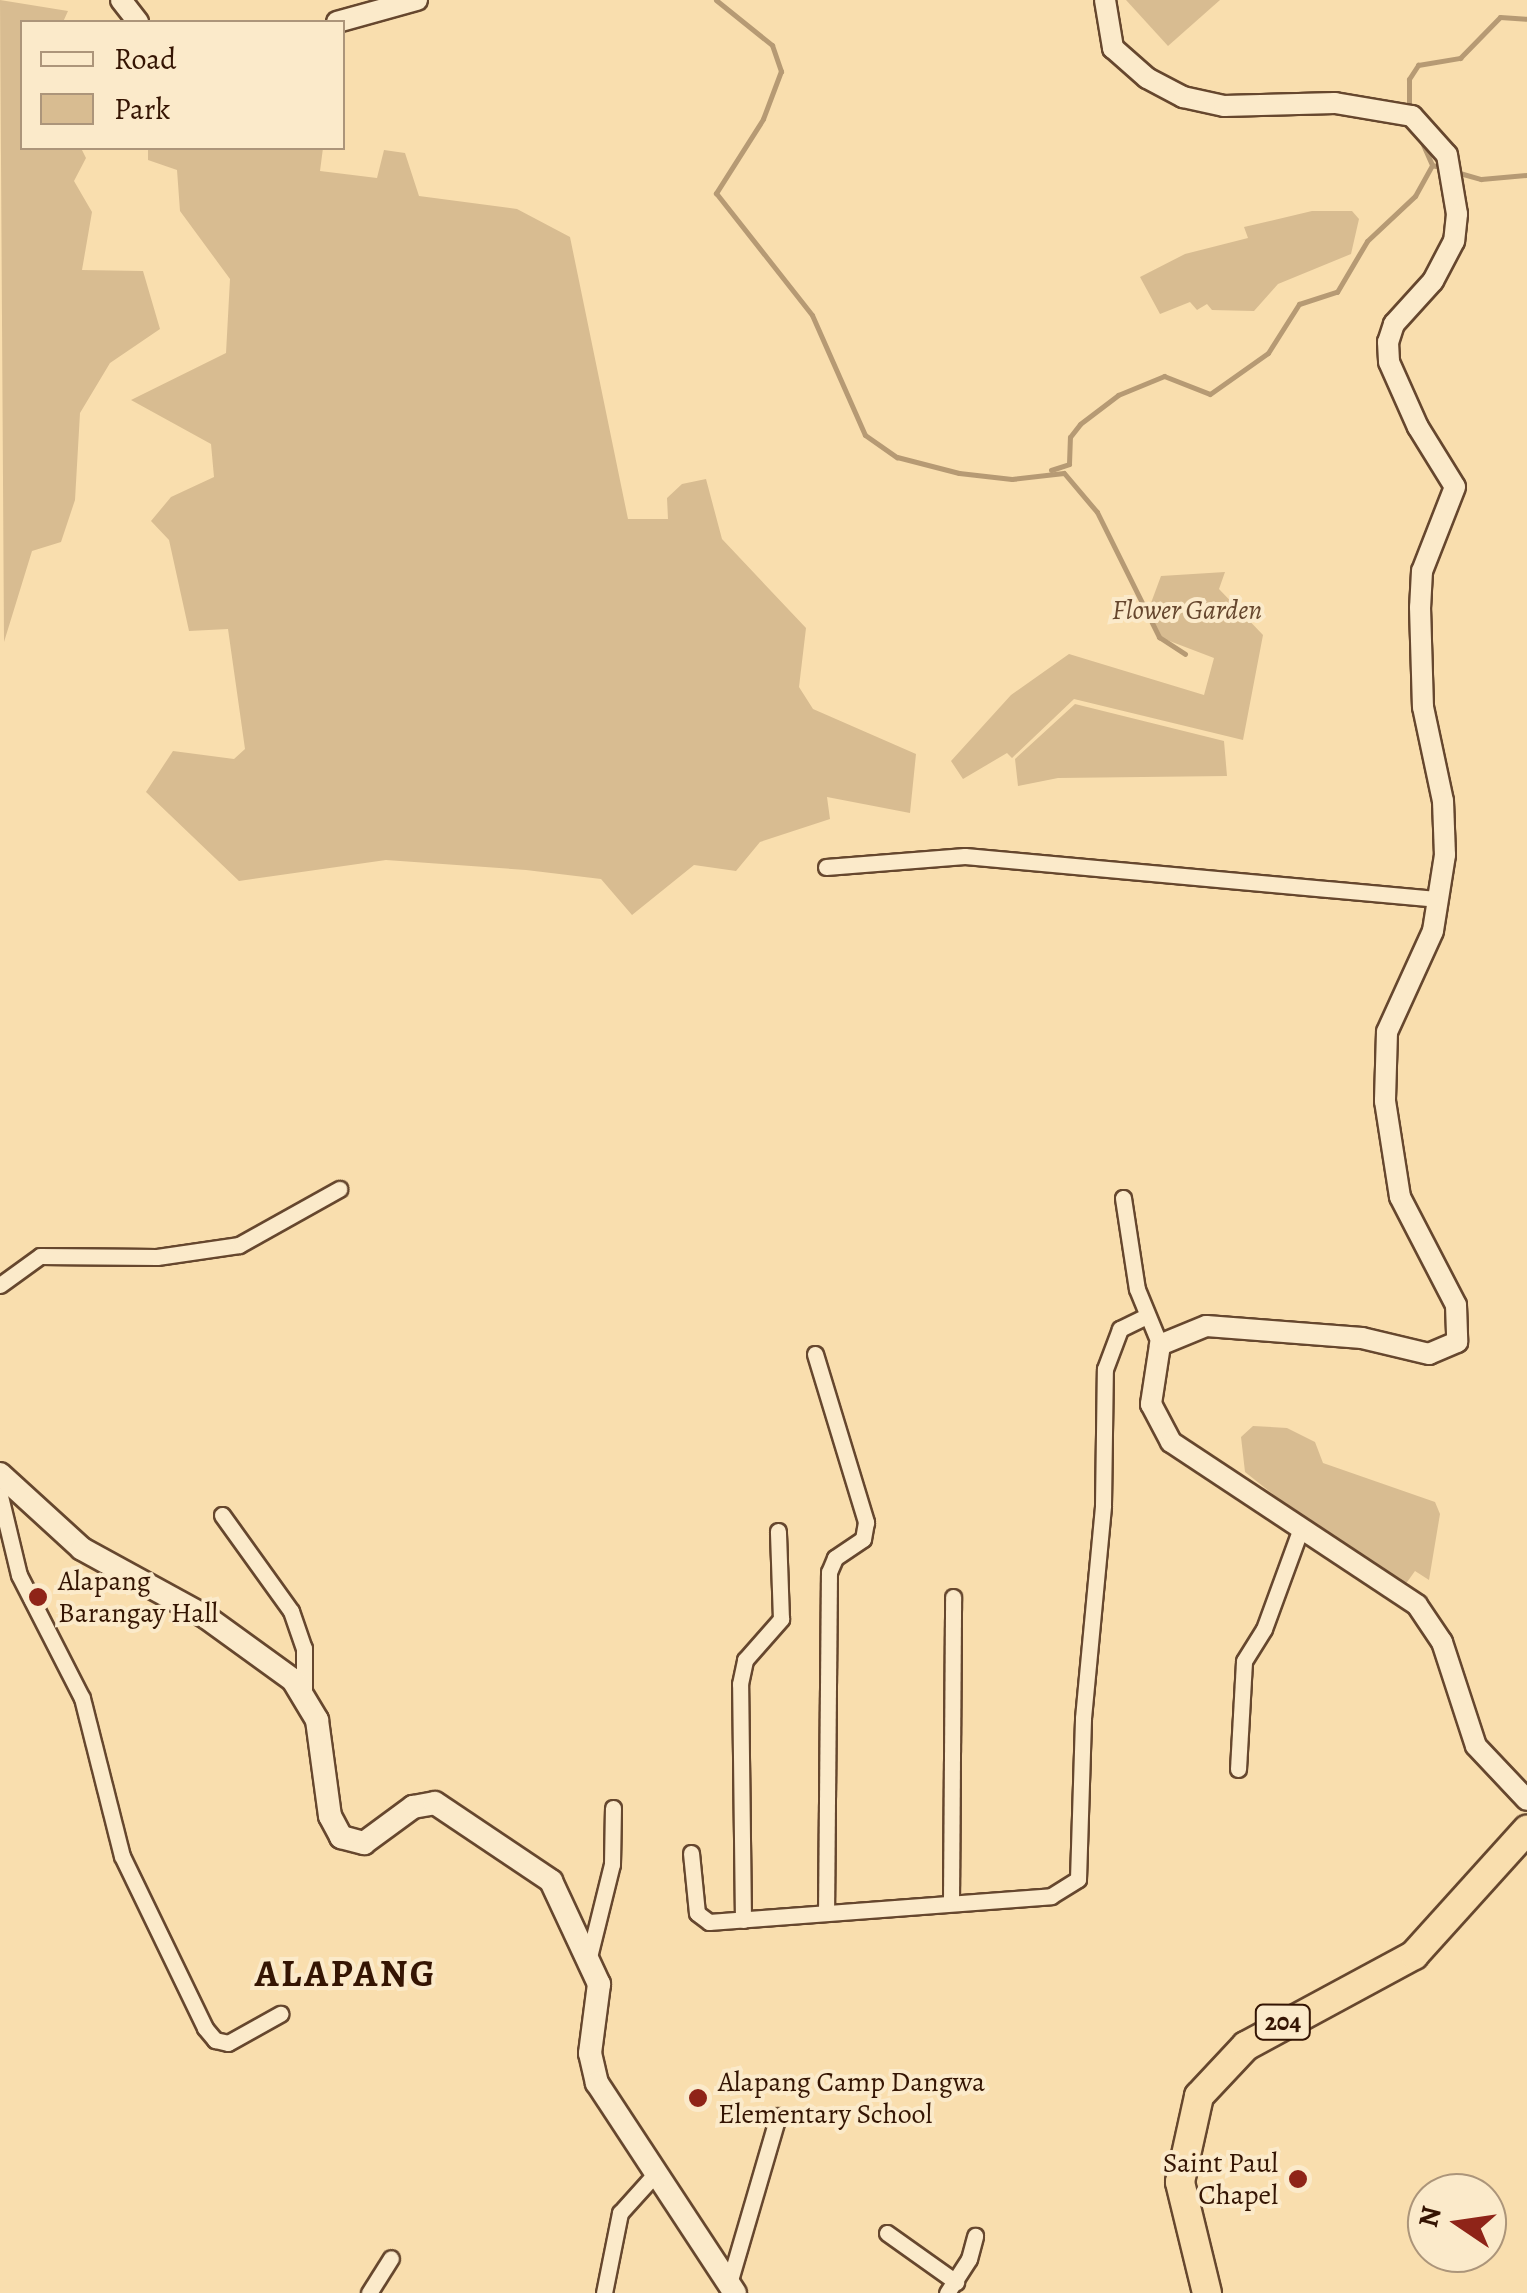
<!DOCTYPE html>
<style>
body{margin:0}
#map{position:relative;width:1527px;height:2293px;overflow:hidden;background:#f9deae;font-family:Alegreya,serif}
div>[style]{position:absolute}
.green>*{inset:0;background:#d8bc91}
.stream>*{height:5px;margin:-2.5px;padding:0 2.5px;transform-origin:2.5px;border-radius:2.5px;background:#b69a74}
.roads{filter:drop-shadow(2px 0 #66472e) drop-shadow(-2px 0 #66472e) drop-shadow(0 2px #66472e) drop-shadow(0 -2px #66472e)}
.minor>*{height:15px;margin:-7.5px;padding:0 7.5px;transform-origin:7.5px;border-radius:7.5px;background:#fbeaca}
.tertiary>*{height:20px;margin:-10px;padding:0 10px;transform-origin:10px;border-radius:10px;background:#fbeaca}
.secondary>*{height:22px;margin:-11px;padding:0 11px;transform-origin:11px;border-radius:11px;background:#fbeaca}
.trunk>*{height:28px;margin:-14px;padding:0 14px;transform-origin:14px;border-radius:14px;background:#f9deae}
.dots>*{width:28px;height:28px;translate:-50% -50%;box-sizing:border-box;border:5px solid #fbeaca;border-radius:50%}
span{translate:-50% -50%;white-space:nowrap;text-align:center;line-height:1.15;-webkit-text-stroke:8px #fbeaca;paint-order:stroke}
.shield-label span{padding:2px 8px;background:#fbeaca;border:2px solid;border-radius:8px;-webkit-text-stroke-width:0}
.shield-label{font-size:25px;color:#351503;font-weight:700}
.park-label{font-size:28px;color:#66472e;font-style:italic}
.poi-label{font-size:28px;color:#351503}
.left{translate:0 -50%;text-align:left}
.right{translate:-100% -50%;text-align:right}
.district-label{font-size:38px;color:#351503;font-weight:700;letter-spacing:2.5px}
.legend{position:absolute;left:20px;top:20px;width:325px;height:130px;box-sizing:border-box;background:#fbeaca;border:2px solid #ac957a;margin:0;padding:12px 18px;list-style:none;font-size:30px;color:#351503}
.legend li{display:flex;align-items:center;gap:20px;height:50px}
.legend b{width:50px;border:2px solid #ac957a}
.north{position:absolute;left:1407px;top:2173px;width:100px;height:100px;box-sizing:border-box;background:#fbeaca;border:2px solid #ac957a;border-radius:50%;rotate:283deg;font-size:28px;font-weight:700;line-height:40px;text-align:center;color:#351503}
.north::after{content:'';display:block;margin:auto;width:35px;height:45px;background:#8f2418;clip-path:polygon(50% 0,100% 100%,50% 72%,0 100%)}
</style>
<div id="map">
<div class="green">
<div style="clip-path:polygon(0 0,68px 11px,63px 22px,22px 22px,22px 148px,81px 148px,86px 158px,74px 181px,92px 212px,82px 270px,143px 271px,160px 329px,110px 363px,80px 413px,75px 500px,61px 542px,32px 551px,4px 642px)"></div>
<div style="clip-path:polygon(1126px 0,1220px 0,1168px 46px)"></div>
<div style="clip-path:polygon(148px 148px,323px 148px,320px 171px,377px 178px,384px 150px,405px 153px,419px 196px,517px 209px,570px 237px,628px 519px,668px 519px,667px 498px,682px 484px,706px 479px,722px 539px,806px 628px,799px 687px,813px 709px,916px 754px,910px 813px,827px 797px,830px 819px,760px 842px,736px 871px,694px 865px,632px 915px,601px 879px,526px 870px,386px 860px,239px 881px,146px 792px,173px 751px,234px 759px,245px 749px,228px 629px,189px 631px,169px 540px,151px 521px,171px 497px,214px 477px,211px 444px,131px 400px,226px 353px,230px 279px,180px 211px,177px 170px,148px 160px)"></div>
<div style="clip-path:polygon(1312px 211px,1352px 211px,1359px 219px,1351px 254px,1278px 284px,1254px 311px,1212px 310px,1207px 304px,1197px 310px,1190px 302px,1160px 314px,1140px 277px,1185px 254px,1248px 238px,1244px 227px)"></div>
<div style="clip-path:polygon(1225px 572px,1219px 589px,1263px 635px,1243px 740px,1074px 699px,1012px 758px,1007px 753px,963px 779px,951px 761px,1011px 695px,1069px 654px,1204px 695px,1214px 658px,1159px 637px,1148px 611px,1161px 576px)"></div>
<div style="clip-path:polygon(1075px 704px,1224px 741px,1227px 776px,1058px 778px,1018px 786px,1015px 759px)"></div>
<div style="clip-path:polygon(1253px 1426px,1287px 1428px,1315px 1442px,1323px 1463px,1435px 1502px,1440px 1514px,1429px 1580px,1415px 1571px,1405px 1585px,1341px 1548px,1245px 1472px,1241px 1437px)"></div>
</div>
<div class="stream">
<div style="left:716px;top:0;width:72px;rotate:38.8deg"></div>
<div style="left:772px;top:45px;width:28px;rotate:71deg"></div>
<div style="left:781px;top:71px;width:51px;rotate:110.6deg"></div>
<div style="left:763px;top:119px;width:88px;rotate:122.4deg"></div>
<div style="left:716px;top:193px;width:155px;rotate:51.8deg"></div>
<div style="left:812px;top:315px;width:131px;rotate:66.2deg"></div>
<div style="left:865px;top:435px;width:39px;rotate:35deg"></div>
<div style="left:897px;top:457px;width:64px;rotate:14.5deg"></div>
<div style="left:959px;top:473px;width:53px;rotate:6.5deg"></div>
<div style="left:1012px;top:479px;width:52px;rotate:-6.6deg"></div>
<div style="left:1064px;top:473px;width:51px;rotate:49.8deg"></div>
<div style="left:1097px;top:512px;width:140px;rotate:63.6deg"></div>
<div style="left:1159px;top:637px;width:31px;rotate:33deg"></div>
<div style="left:1409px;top:112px;width:33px;rotate:-90deg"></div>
<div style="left:1409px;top:79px;width:17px;rotate:-57deg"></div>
<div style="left:1418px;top:65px;width:43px;rotate:-9.5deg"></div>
<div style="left:1460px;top:58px;width:57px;rotate:-45.7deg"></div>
<div style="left:1500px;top:17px;width:27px;rotate:4deg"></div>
<div style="left:1421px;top:140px;width:27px;rotate:66deg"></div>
<div style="left:1456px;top:172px;width:26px;rotate:16deg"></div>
<div style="left:1481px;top:179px;width:46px;rotate:-5deg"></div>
<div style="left:1051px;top:470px;width:19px;rotate:-18deg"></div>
<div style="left:1069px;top:464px;width:27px;rotate:-88deg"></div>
<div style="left:1070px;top:437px;width:16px;rotate:-52deg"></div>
<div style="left:1080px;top:424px;width:48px;rotate:-37.3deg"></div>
<div style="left:1118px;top:395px;width:50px;rotate:-22.4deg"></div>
<div style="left:1164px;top:376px;width:49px;rotate:21.4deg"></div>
<div style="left:1210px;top:394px;width:71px;rotate:-35.3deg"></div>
<div style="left:1268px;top:353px;width:58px;rotate:-57.7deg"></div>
<div style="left:1299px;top:304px;width:40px;rotate:-18deg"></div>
<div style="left:1337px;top:292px;width:59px;rotate:-59.5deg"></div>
<div style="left:1367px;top:241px;width:66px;rotate:-43.2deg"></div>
<div style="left:1415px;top:196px;width:35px;rotate:-61deg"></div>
<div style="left:1432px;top:165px;width:11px;rotate:15deg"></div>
</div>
<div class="roads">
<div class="minor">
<div style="left:826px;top:867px;width:139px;rotate:-4.5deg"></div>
<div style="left:965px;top:856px;width:473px;rotate:5.2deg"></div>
<div style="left:1123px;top:1198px;width:92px;rotate:81.3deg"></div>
<div style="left:1137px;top:1289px;width:61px;rotate:67.7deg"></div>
<div style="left:0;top:1285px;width:49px;rotate:-35.9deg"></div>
<div style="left:40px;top:1256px;width:117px;rotate:0.5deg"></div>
<div style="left:157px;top:1257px;width:83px;rotate:-8.3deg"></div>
<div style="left:239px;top:1245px;width:115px;rotate:-29.2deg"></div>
<div style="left:815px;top:1354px;width:176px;rotate:73.1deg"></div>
<div style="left:866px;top:1522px;width:17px;rotate:100deg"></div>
<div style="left:863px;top:1539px;width:34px;rotate:146deg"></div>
<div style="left:835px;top:1558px;width:15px;rotate:113deg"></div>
<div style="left:829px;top:1572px;width:339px;rotate:90.5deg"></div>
<div style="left:0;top:1496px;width:81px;rotate:76.5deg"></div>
<div style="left:19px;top:1575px;width:138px;rotate:62.9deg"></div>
<div style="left:82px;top:1698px;width:163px;rotate:75.8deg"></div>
<div style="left:122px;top:1856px;width:191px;rotate:64.2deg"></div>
<div style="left:205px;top:2028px;width:16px;rotate:50deg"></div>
<div style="left:215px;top:2040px;width:13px;rotate:13deg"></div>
<div style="left:228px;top:2043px;width:60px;rotate:-29.1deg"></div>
<div style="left:222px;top:1515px;width:118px;rotate:54.3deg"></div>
<div style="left:291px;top:1611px;width:39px;rotate:71deg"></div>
<div style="left:304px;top:1648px;width:44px;rotate:90deg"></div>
<div style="left:1238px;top:1769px;width:108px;rotate:-86.8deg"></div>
<div style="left:1244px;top:1661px;width:38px;rotate:-58deg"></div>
<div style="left:1264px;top:1629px;width:108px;rotate:-69.9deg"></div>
<div style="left:691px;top:1853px;width:60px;rotate:84.3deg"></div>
<div style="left:697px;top:1913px;width:15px;rotate:37deg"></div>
<div style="left:709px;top:1922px;width:343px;rotate:-4.3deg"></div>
<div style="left:1051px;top:1896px;width:32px;rotate:-32deg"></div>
<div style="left:1078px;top:1879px;width:161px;rotate:-88.2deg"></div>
<div style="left:1083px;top:1718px;width:214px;rotate:-84.6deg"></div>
<div style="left:1103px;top:1505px;width:136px;rotate:-89.2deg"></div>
<div style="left:1105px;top:1369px;width:43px;rotate:-69.4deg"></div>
<div style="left:1120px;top:1329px;width:30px;rotate:-26deg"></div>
<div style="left:951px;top:1901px;width:304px;rotate:-89.6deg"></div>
<div style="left:743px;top:1920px;width:236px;rotate:-90.7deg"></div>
<div style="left:740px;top:1684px;width:25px;rotate:-78deg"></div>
<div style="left:745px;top:1660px;width:55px;rotate:-48.7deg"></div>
<div style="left:781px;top:1619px;width:88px;rotate:-92deg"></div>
<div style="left:589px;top:1957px;width:96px;rotate:-76.1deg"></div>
<div style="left:612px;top:1864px;width:56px;rotate:-89deg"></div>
<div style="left:887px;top:2233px;width:85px;rotate:35.4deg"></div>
<div style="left:728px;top:2287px;width:178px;rotate:-73.7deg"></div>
<div style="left:369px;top:2293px;width:41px;rotate:-57.8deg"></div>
<div style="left:604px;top:2293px;width:82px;rotate:-78.7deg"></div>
<div style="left:620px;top:2213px;width:54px;rotate:-48deg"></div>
<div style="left:947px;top:2293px;width:40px;rotate:-57.1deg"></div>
<div style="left:969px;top:2259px;width:24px;rotate:-75deg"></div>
</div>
<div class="tertiary">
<div style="left:121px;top:0;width:28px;rotate:52deg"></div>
<div style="left:1105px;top:0;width:49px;rotate:80.5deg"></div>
<div style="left:1113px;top:48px;width:45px;rotate:41.4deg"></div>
<div style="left:1147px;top:78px;width:41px;rotate:27.8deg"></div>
<div style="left:1183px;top:97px;width:42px;rotate:12.4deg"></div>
<div style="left:1224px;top:106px;width:111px;rotate:-1.5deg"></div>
<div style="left:1335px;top:103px;width:78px;rotate:9.6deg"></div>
<div style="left:1412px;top:116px;width:52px;rotate:48.1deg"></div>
<div style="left:1447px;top:155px;width:60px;rotate:80.4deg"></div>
<div style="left:1457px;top:214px;width:27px;rotate:96deg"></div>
<div style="left:1454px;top:241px;width:45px;rotate:117.7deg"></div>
<div style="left:1433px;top:281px;width:58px;rotate:132.2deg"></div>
<div style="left:1394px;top:324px;width:19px;rotate:108deg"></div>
<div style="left:1388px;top:342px;width:20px;rotate:87deg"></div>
<div style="left:1389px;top:362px;width:71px;rotate:66deg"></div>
<div style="left:1418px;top:427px;width:70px;rotate:58.3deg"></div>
<div style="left:1455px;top:487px;width:90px;rotate:111.4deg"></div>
<div style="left:1422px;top:571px;width:36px;rotate:93deg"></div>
<div style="left:1420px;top:607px;width:100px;rotate:88.3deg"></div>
<div style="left:1423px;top:707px;width:96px;rotate:78deg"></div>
<div style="left:1443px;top:801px;width:54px;rotate:87.9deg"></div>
<div style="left:1445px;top:855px;width:77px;rotate:99deg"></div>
<div style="left:1433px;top:931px;width:111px;rotate:114.5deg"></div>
<div style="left:1387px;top:1032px;width:69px;rotate:91.7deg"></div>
<div style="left:1385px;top:1101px;width:97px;rotate:81.1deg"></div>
<div style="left:1400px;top:1197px;width:122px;rotate:62.6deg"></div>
<div style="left:1456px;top:1305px;width:37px;rotate:88deg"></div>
<div style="left:1457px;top:1342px;width:30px;rotate:157deg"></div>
<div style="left:1429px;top:1354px;width:69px;rotate:-166.6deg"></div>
<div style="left:1362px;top:1338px;width:156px;rotate:-175.6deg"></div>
<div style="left:1206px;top:1326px;width:50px;rotate:157.6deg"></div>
<div style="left:1160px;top:1345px;width:60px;rotate:98.7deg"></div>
<div style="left:1151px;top:1404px;width:43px;rotate:62.2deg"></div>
<div style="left:1171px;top:1442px;width:295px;rotate:33.5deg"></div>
<div style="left:1417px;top:1605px;width:45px;rotate:56deg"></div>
<div style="left:1442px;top:1642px;width:109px;rotate:71.9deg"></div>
<div style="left:1476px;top:1746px;width:74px;rotate:46.6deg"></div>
<div style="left:337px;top:22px;width:83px;rotate:-15.4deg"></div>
</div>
<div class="secondary">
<div style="left:0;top:1474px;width:111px;rotate:42.4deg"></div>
<div style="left:82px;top:1549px;width:141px;rotate:28.7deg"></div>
<div style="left:206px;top:1617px;width:107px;rotate:35.9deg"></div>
<div style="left:293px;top:1680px;width:47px;rotate:59deg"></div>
<div style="left:317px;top:1720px;width:97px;rotate:82.3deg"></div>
<div style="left:330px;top:1816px;width:24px;rotate:62deg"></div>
<div style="left:341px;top:1837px;width:24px;rotate:15deg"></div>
<div style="left:364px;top:1843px;width:61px;rotate:-36.3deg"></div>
<div style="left:413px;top:1807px;width:22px;rotate:-10deg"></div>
<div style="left:435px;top:1803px;width:140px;rotate:33.9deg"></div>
<div style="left:551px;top:1881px;width:114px;rotate:65deg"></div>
<div style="left:599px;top:1984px;width:70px;rotate:97.4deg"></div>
<div style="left:590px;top:2053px;width:31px;rotate:77deg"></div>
<div style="left:597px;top:2083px;width:251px;rotate:56.7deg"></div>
</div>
<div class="trunk">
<div style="left:1207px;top:2293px;width:114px;rotate:-103.7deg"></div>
<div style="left:1180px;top:2182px;width:88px;rotate:-77.5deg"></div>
<div style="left:1199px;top:2096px;width:69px;rotate:-46.8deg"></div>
<div style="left:1246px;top:2046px;width:191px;rotate:-28.4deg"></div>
<div style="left:1414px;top:1955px;width:169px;rotate:-47.9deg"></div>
</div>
</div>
<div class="dots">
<div style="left:38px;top:1597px;background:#8f2418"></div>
<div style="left:698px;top:2098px;background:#8f2418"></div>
<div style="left:1298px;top:2179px;background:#8f2418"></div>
</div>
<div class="shield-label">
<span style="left:1283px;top:2022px">204</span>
</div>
<div class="park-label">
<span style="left:1187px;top:610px">Flower Garden</span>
</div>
<div class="poi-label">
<span class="left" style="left:58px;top:1597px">Alapang<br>Barangay Hall</span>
<span class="left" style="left:718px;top:2098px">Alapang Camp Dangwa<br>Elementary School</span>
<span class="right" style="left:1278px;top:2179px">Saint Paul<br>Chapel</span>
</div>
<div class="district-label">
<span style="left:346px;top:1974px">ALAPANG</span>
</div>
<ul class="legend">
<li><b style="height:12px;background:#fbeaca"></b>Road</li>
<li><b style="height:28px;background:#d8bc91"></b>Park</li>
</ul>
<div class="north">N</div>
</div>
